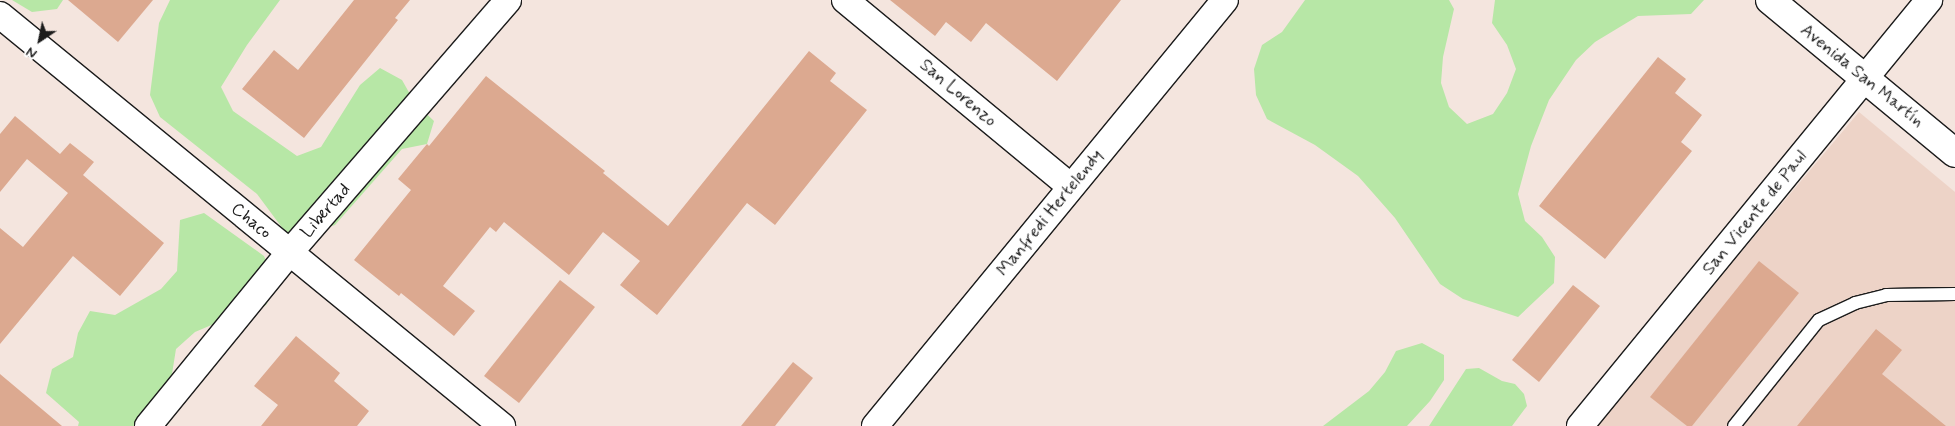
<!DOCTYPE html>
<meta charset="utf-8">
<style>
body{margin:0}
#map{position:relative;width:1955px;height:426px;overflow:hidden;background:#f4e5de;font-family:Mynerve,sans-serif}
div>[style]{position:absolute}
.built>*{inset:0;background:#edd3c7}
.green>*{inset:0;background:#b7e7a6}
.building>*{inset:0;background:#dca990}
.roads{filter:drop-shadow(1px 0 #1c1c1c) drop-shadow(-1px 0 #1c1c1c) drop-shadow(0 1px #1c1c1c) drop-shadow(0 -1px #1c1c1c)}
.lane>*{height:12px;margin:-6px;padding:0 6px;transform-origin:6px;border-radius:6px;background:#fff}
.street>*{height:26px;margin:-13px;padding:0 13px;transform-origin:13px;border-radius:13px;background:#fff}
.secondary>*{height:28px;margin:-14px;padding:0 14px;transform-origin:14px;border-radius:14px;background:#fff}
span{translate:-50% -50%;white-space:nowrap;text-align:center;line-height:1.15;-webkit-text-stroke:4px #fff;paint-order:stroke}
.street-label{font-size:18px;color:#1c1c1c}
.north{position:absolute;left:15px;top:15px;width:50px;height:50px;-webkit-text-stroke:4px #fff;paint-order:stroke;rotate:214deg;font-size:14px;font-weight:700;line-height:20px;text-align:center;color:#1c1c1c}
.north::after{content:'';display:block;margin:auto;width:18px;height:22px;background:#1c1c1c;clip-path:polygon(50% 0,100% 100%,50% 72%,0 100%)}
</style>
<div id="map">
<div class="built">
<div style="clip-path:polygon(1859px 112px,1955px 192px,1955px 426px,1595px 426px)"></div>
</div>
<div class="green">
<div style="clip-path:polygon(12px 0,63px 0,57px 9px,32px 12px)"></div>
<div style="clip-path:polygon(170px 0,280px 0,247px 45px,221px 87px,233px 111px,297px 156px,321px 147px,360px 85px,380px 68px,402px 80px,415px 103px,434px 121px,427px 144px,402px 149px,335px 225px,310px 233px,286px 233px,257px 194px,160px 117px,150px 95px,159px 23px)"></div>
<div style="clip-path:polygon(1305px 0,1449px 0,1454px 9px,1443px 57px,1441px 83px,1449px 107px,1467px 124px,1493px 114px,1507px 93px,1516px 69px,1507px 45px,1492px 23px,1495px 0,1704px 0,1691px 14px,1638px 16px,1595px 42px,1576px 60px,1549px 100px,1531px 146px,1518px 194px,1525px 221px,1542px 237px,1555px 257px,1554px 283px,1518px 317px,1463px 299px,1440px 284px,1395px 218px,1358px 176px,1315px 145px,1267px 119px,1256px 95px,1254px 69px,1262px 45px,1282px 32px)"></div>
<div style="clip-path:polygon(204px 213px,264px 256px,273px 278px,267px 304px,247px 320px,221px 321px,195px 332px,176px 349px,172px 374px,174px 399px,169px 423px,165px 426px,78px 426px,79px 422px,46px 393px,52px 369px,73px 357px,78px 333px,90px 311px,115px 315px,161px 289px,177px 271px,180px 220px)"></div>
<div style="clip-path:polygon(1422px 343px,1444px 355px,1444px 380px,1430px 401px,1407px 426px,1323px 426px,1369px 391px,1385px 372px,1396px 351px)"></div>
<div style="clip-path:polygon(1479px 368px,1502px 381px,1515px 384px,1524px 394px,1527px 406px,1512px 426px,1429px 426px,1466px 369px)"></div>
</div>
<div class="building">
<div style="clip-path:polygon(68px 0,153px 0,118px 42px)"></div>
<div style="clip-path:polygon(354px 0,410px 0,395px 18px,398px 20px,304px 138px,242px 89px,274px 50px,298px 70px)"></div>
<div style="clip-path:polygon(890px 0,1121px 0,1057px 81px,986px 23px,971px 42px,946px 22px,935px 36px)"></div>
<div style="clip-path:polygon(809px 51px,836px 73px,830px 81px,867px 110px,775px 225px,747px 203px,657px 315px,620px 285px,640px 261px,603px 232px,569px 275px,504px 222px,496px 232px,490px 227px,443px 286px,475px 311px,454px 336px,401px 293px,399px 296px,354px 260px,411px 190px,398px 179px,427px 144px,429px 146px,486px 76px,605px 171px,603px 173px,668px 226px)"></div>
<div style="clip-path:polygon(1658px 57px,1686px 79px,1675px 93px,1702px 115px,1681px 142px,1692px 151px,1605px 259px,1539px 206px)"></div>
<div style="clip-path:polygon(15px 116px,60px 154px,70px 143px,94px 162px,83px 175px,164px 243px,120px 296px,73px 256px,0 344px,0 228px,23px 247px,68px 193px,27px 159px,0 192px,0 134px)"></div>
<div style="clip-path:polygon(1759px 261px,1799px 293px,1692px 426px,1687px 426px,1650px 397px)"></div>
<div style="clip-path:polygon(560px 280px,595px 307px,519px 403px,484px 376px)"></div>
<div style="clip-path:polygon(1573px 285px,1600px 306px,1539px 382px,1512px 360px)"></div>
<div style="clip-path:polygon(1876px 329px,1902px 350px,1882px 374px,1946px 426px,1797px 426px)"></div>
<div style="clip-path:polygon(296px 336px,340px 373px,334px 381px,369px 411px,357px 426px,261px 426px,278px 405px,254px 386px)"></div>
<div style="clip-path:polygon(793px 362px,813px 378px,775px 426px,741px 426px)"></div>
<div style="clip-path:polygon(0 374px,62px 426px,0 426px)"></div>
</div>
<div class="roads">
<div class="lane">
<div style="left:1734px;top:426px;width:136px;rotate:-51.3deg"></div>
<div style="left:1819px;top:320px;width:40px;rotate:-25deg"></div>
<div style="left:1855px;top:303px;width:32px;rotate:-14deg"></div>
<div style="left:1886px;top:295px;width:69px;rotate:-0.8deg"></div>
</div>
<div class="street">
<div style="left:845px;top:0;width:293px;rotate:39.6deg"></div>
<div style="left:0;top:15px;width:649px;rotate:39.31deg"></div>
<div style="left:148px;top:426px;width:225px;rotate:-50.8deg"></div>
<div style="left:290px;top:252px;width:333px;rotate:-49.1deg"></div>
<div style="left:875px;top:426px;width:551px;rotate:-50.59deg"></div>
<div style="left:1580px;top:426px;width:551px;rotate:-50.67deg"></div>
</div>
<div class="secondary">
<div style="left:1770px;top:0;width:240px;rotate:39.6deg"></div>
</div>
</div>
<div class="street-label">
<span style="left:1862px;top:76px;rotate:39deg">Avenida San Martín</span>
<span style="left:958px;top:93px;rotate:40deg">San Lorenzo</span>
<span style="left:326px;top:211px;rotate:-49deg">Libertad</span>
<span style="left:1050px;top:213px;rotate:-51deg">Manfredi Hertelendy</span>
<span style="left:1755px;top:213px;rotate:-51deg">San Vicente de Paul</span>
<span style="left:251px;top:221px;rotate:39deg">Chaco</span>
</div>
<div class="north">N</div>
</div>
